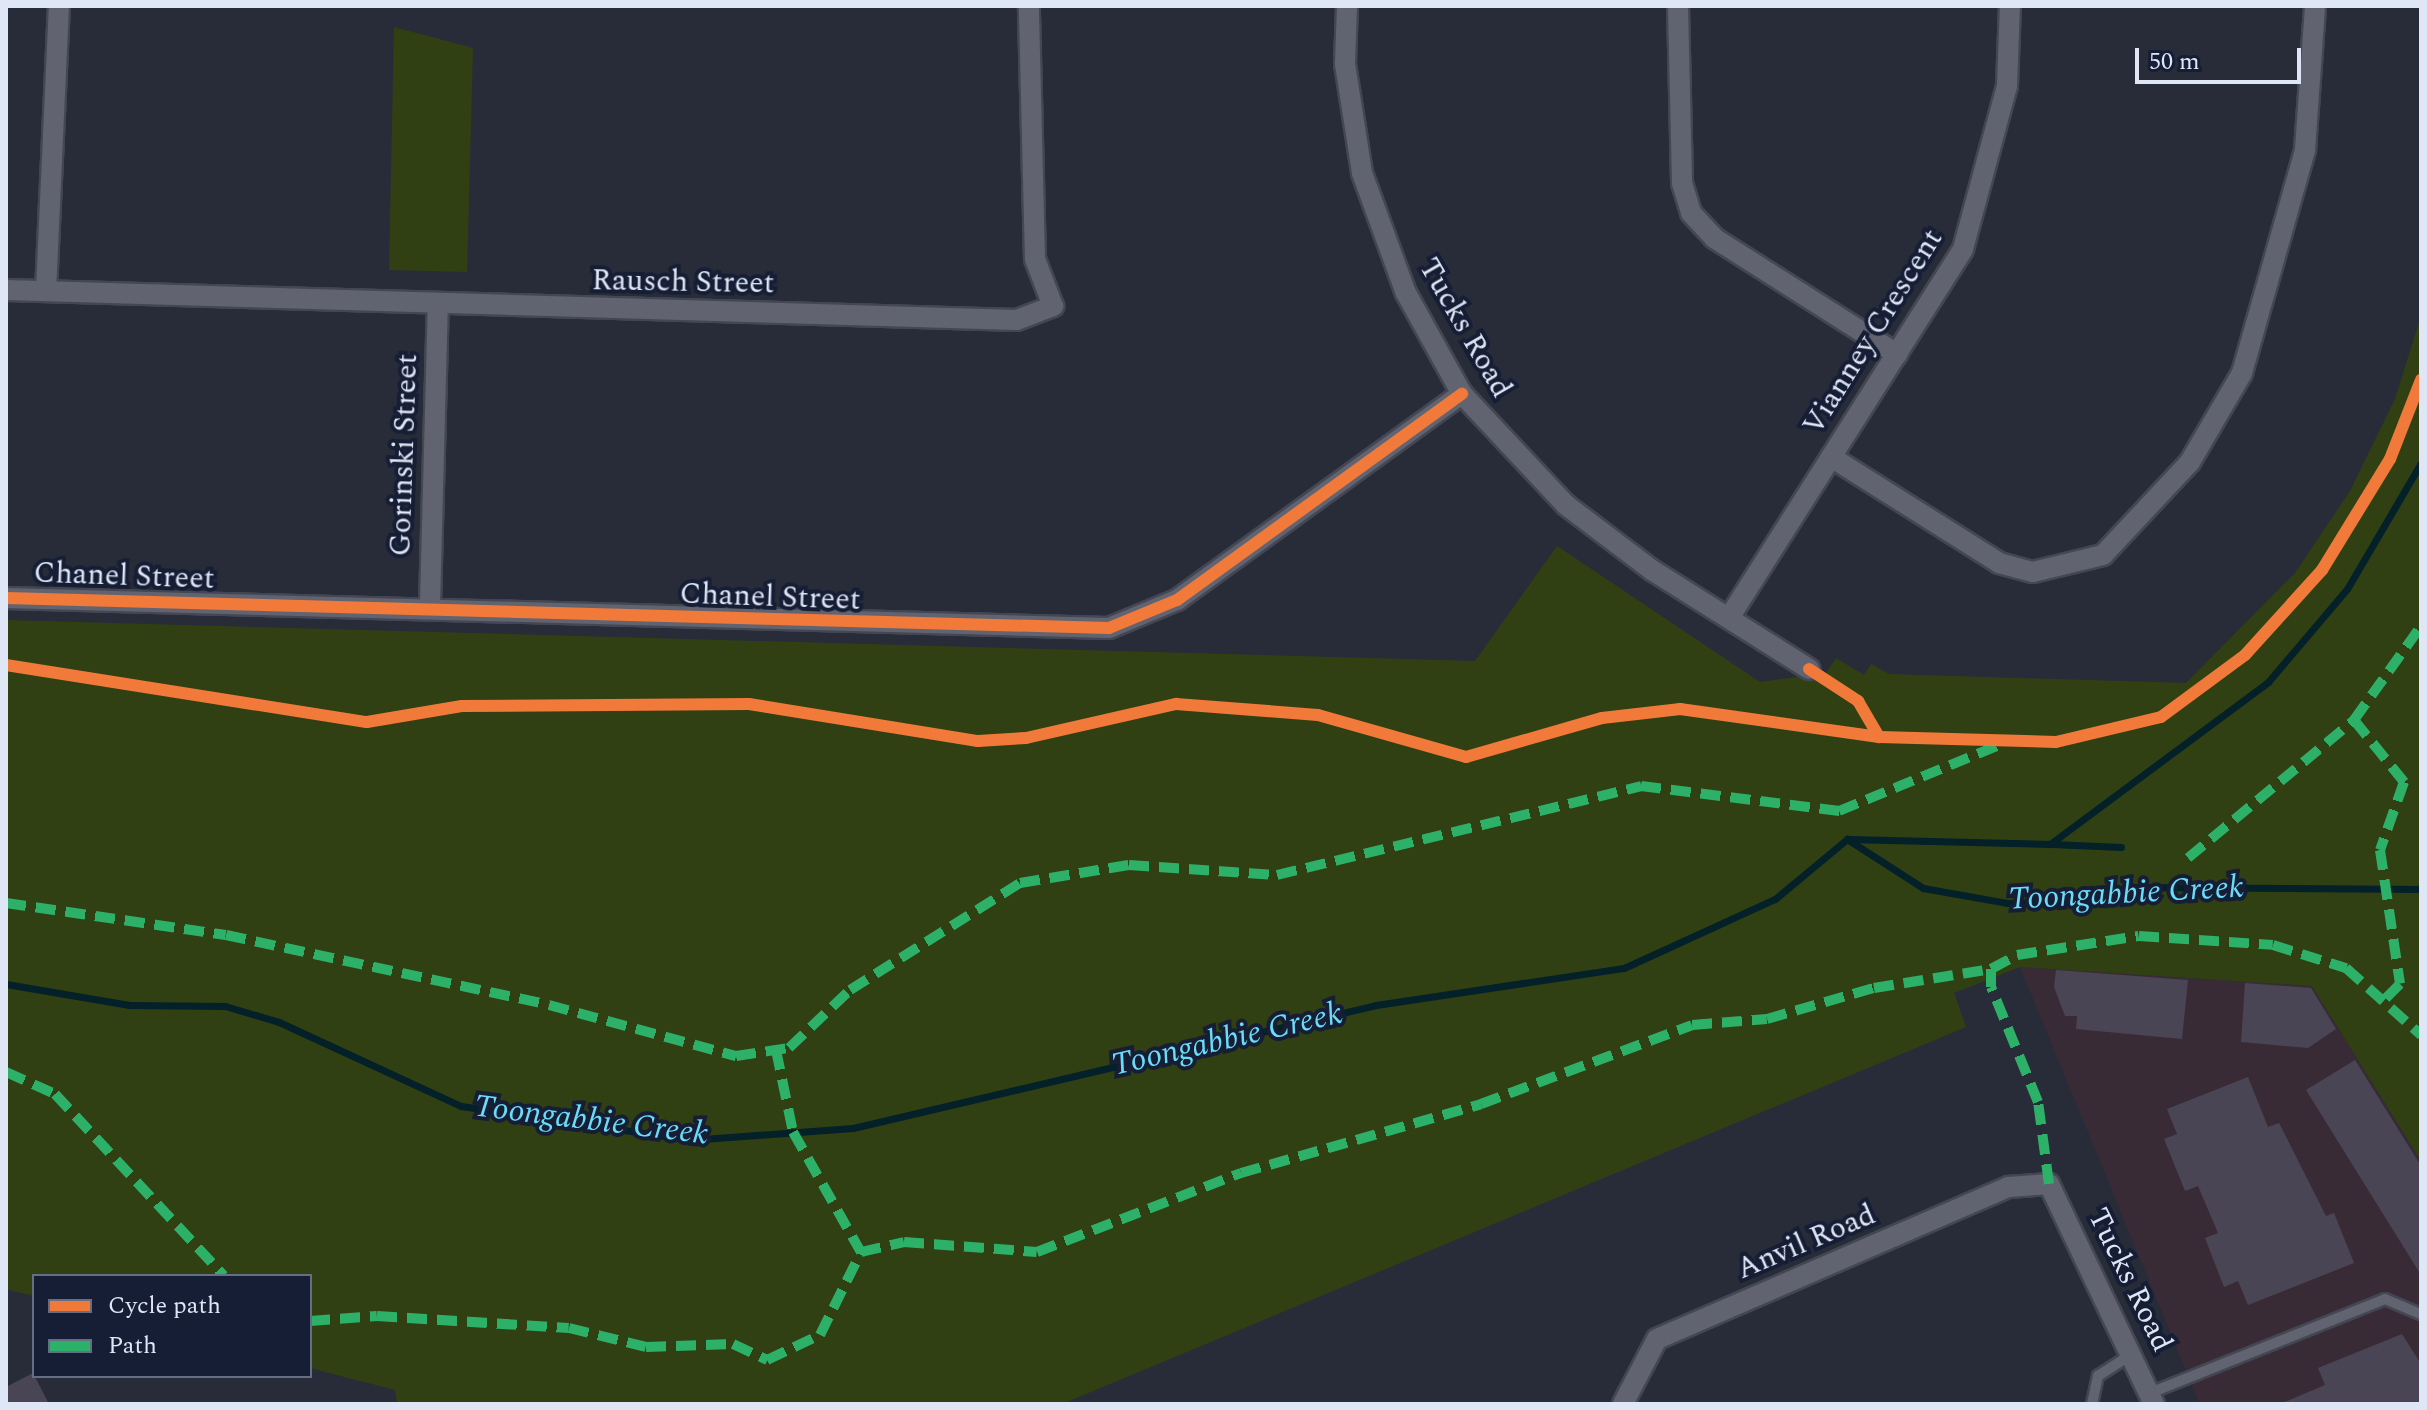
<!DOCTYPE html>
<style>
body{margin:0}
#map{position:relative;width:2427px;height:1410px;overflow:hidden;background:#282c39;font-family:Spectral,serif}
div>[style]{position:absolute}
.commercial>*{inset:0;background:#392b35}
.green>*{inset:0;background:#304013}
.stream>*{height:7px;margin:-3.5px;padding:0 3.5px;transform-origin:3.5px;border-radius:3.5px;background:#042029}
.building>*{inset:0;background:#4a4555}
.roads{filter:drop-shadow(2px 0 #434753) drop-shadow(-2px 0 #434753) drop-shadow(0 2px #434753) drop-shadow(0 -2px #434753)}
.service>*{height:10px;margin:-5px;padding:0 5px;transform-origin:5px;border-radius:5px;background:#616470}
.minor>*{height:20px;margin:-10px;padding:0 10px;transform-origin:10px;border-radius:10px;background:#616470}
.quiet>*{height:10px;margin-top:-5px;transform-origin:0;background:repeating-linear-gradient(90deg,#2db169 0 20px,transparent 0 30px)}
.cycleway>*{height:12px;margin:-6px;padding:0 6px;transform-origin:6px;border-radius:6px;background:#f17a3a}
span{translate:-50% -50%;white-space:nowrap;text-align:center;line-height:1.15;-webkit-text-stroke:8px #161e36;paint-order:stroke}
.street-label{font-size:30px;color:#dfe6f6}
.water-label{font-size:32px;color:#6bdcf8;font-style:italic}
.frame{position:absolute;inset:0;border:8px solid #dfe6f6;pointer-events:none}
.legend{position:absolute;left:32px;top:1274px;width:280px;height:104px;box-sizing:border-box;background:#161e36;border:2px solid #666e83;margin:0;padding:10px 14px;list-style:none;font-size:24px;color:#dfe6f6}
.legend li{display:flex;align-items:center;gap:16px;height:40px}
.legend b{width:40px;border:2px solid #666e83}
.scale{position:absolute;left:2135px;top:48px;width:166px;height:36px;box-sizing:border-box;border:4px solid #dfe6f6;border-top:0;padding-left:10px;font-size:24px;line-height:28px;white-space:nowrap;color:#dfe6f6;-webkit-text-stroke:6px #161e36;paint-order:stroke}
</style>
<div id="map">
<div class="commercial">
<div style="clip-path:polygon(2020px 967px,2312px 986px,2421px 1161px,2421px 1404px,2200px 1404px)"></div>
</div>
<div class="green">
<div style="clip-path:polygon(394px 27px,473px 48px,467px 272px,389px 270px)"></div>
<div style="clip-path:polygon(2421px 316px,2421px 1161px,2312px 986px,2020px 967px,1954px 993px,1966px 1027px,1062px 1404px,397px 1404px,395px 1390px,310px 1368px,310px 1276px,34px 1276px,34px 1296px,6px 1289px,6px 620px,1475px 661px,1557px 546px,1760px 682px,1826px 673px,1836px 658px,1864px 675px,1871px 664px,1889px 674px,2186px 683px,2295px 573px,2350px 491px,2395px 399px)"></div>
</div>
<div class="stream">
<div style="left:1848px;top:839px;width:202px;rotate:1.4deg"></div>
<div style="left:2050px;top:844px;width:272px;rotate:-36.6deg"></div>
<div style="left:2268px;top:682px;width:122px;rotate:-49.7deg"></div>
<div style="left:2347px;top:589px;width:146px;rotate:-59.6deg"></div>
<div style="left:2052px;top:844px;width:69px;rotate:2.5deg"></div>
<div style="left:6px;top:984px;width:125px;rotate:9.7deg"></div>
<div style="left:129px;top:1005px;width:96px;rotate:0.6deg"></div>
<div style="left:225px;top:1006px;width:56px;rotate:16.5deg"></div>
<div style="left:279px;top:1022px;width:200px;rotate:24.8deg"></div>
<div style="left:461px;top:1106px;width:232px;rotate:8.4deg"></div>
<div style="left:690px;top:1140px;width:163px;rotate:-4.2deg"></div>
<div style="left:853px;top:1128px;width:537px;rotate:-13.23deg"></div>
<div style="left:1376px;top:1005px;width:251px;rotate:-8.5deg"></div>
<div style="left:1624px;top:968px;width:166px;rotate:-24.6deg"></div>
<div style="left:1775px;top:899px;width:94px;rotate:-39.8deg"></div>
<div style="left:1847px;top:839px;width:90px;rotate:32.8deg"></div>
<div style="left:1923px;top:888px;width:85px;rotate:10.1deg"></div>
<div style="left:2007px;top:903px;width:79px;rotate:-0.7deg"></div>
<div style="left:2086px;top:902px;width:49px;rotate:-17.7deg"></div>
<div style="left:2133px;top:887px;width:288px;rotate:0.4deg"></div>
</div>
<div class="building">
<div style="clip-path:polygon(2056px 970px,2188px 980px,2182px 1039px,2076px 1029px,2077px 1016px,2065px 1016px,2054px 987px)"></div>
<div style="clip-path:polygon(2245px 983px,2311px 988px,2336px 1029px,2308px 1048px,2241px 1042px)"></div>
<div style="clip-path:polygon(2355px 1060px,2421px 1166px,2421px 1275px,2306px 1090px)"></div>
<div style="clip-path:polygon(2248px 1077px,2268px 1127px,2279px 1123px,2326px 1216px,2334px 1213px,2354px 1263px,2248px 1305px,2238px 1281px,2224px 1287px,2205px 1238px,2218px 1233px,2198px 1186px,2185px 1191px,2164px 1139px,2177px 1134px,2167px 1109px)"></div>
<div style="clip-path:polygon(2402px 1334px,2421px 1364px,2421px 1404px,2280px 1404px,2325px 1385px,2318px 1368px)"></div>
<div style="clip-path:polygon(33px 1373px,49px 1404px,6px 1404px,6px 1387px)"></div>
</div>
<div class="roads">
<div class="service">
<div style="left:2150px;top:1393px;width:253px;rotate:-21.8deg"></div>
<div style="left:2385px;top:1299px;width:39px;rotate:23deg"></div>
<div style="left:2092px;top:1404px;width:29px;rotate:-78deg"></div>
<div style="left:2098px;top:1376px;width:40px;rotate:-32.9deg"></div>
</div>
<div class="minor">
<div style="left:1347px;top:6px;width:58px;rotate:92deg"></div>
<div style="left:1345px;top:64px;width:110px;rotate:81.1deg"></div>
<div style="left:1362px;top:173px;width:128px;rotate:69.9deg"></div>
<div style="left:1406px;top:293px;width:115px;rotate:61deg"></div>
<div style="left:1462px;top:394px;width:152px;rotate:46.9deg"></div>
<div style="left:1566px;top:505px;width:108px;rotate:37.1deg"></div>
<div style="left:1652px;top:570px;width:186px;rotate:32.2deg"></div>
<div style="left:1678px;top:6px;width:177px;rotate:88.7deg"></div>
<div style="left:1682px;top:183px;width:31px;rotate:73deg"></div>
<div style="left:1691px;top:213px;width:34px;rotate:47deg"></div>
<div style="left:1714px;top:238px;width:217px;rotate:32.4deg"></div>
<div style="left:6px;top:290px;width:1011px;rotate:1.7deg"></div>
<div style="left:1017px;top:320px;width:39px;rotate:-21deg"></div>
<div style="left:1053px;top:306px;width:50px;rotate:-111deg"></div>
<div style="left:1035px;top:259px;width:253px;rotate:-91.4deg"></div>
<div style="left:46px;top:291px;width:285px;rotate:-87.4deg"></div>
<div style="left:1831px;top:457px;width:199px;rotate:32.2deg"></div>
<div style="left:1999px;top:563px;width:35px;rotate:15deg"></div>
<div style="left:2033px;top:572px;width:72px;rotate:-13.7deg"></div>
<div style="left:2103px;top:555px;width:127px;rotate:-46.9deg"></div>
<div style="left:2190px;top:462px;width:103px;rotate:-59.7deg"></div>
<div style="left:2242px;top:373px;width:232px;rotate:-74.2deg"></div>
<div style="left:2305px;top:150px;width:144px;rotate:-86deg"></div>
<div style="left:6px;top:598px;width:1103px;rotate:1.56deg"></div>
<div style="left:1109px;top:628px;width:74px;rotate:-22.4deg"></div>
<div style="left:1177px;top:600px;width:352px;rotate:-35.9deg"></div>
<div style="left:430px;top:604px;width:297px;rotate:-88.5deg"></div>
<div style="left:1729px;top:618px;width:437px;rotate:-57.6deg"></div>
<div style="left:1963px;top:249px;width:169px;rotate:-74.9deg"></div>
<div style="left:2007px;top:86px;width:80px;rotate:-87.9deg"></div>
<div style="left:1623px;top:1404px;width:73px;rotate:-62.4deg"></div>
<div style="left:1657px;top:1339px;width:383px;rotate:-23.4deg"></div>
<div style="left:2009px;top:1187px;width:40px;rotate:-4.3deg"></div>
<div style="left:2049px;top:1184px;width:244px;rotate:64.5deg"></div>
</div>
</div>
<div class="quiet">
<div style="left:2354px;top:720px;width:80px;rotate:51.1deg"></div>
<div style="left:2404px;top:782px;width:72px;rotate:109.4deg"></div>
<div style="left:2380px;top:850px;width:135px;rotate:81.5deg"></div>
<div style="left:2400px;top:984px;width:24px;rotate:135deg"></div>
<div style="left:2188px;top:858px;width:216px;rotate:-39.7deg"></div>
<div style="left:2354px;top:720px;width:115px;rotate:-54.5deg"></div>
<div style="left:6px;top:903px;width:222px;rotate:8.3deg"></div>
<div style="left:226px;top:935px;width:330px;rotate:12.2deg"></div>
<div style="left:549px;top:1005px;width:194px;rotate:15.3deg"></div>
<div style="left:736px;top:1056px;width:54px;rotate:-8.6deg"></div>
<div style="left:789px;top:1048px;width:84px;rotate:-43.6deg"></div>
<div style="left:850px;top:990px;width:201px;rotate:-32.2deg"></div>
<div style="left:1020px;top:883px;width:110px;rotate:-9.4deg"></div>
<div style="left:1129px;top:865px;width:148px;rotate:3.9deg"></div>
<div style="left:1277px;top:875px;width:375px;rotate:-13.7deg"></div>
<div style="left:1641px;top:786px;width:200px;rotate:7.2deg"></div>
<div style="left:1839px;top:811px;width:173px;rotate:-22.4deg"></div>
<div style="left:776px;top:1050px;width:84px;rotate:78.3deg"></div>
<div style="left:793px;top:1132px;width:138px;rotate:60.5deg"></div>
<div style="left:6px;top:1072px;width:54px;rotate:24.2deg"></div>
<div style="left:55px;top:1094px;width:248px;rotate:47.1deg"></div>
<div style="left:2049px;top:1184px;width:83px;rotate:-97.6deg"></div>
<div style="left:2038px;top:1102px;width:124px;rotate:-112.2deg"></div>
<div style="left:1991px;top:987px;width:18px;rotate:-90deg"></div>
<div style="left:1991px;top:969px;width:30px;rotate:-28deg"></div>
<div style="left:2017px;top:955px;width:123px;rotate:-8.9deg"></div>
<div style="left:2139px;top:936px;width:134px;rotate:3.8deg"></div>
<div style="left:2273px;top:945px;width:77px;rotate:17.5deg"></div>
<div style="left:2346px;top:968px;width:101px;rotate:41.8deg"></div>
<div style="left:310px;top:1321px;width:67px;rotate:-4.3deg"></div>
<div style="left:377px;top:1316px;width:192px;rotate:3.6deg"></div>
<div style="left:569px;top:1328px;width:79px;rotate:13.9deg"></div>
<div style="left:646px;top:1347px;width:87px;rotate:-2deg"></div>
<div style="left:733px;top:1344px;width:38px;rotate:25deg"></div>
<div style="left:767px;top:1360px;width:59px;rotate:-25.3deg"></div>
<div style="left:820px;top:1335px;width:93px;rotate:-63.7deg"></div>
<div style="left:861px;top:1252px;width:44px;rotate:-13.1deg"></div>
<div style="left:904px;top:1242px;width:133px;rotate:4.3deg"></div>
<div style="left:1037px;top:1252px;width:219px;rotate:-21.2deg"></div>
<div style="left:1241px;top:1173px;width:250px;rotate:-16deg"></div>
<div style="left:1481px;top:1104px;width:225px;rotate:-20.5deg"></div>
<div style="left:1692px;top:1025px;width:75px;rotate:-4.6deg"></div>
<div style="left:1767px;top:1019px;width:111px;rotate:-16.2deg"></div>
<div style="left:1874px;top:988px;width:119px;rotate:-9.2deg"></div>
</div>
<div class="cycleway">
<div style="left:6px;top:598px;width:1103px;rotate:1.56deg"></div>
<div style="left:1109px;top:628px;width:74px;rotate:-22.4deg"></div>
<div style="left:1177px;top:600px;width:352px;rotate:-35.9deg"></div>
<div style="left:6px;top:665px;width:365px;rotate:9deg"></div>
<div style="left:367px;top:722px;width:96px;rotate:-9.6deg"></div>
<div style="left:462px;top:706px;width:287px;rotate:-0.4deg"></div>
<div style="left:749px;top:704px;width:232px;rotate:9.2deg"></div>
<div style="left:978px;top:741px;width:48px;rotate:-3.6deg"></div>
<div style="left:1026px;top:738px;width:154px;rotate:-12.8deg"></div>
<div style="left:1176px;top:704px;width:142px;rotate:4.4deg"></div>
<div style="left:1318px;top:715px;width:154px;rotate:15.8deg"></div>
<div style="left:1466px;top:757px;width:141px;rotate:-16deg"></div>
<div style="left:1602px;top:718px;width:79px;rotate:-6.6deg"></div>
<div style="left:1680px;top:709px;width:201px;rotate:8deg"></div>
<div style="left:1879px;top:737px;width:177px;rotate:1.6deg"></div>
<div style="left:2056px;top:742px;width:108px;rotate:-13.4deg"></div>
<div style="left:2161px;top:717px;width:104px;rotate:-36.4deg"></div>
<div style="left:2245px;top:655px;width:115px;rotate:-47.8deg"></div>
<div style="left:2322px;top:570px;width:130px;rotate:-58.5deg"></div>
<div style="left:2390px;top:459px;width:85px;rotate:-68.6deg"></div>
<div style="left:1809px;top:669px;width:59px;rotate:33.1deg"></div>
<div style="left:1858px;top:701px;width:42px;rotate:59.7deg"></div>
</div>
<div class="street-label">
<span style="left:683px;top:282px;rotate:1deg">Rausch Street</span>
<span style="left:1465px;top:328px;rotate:60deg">Tucks Road</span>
<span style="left:1873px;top:332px;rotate:-58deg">Vianney Crescent</span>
<span style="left:404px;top:455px;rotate:-88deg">Gorinski Street</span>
<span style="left:124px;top:576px;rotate:2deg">Chanel Street</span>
<span style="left:770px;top:597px;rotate:2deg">Chanel Street</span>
<span style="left:1806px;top:1242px;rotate:-23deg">Anvil Road</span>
<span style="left:2130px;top:1280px;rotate:64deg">Tucks Road</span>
</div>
<div class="water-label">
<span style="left:2126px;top:894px;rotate:-3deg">Toongabbie Creek</span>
<span style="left:1227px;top:1040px;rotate:-13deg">Toongabbie Creek</span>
<span style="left:591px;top:1121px;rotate:7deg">Toongabbie Creek</span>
</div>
<div class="frame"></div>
<ul class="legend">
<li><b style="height:10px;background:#f17a3a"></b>Cycle path</li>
<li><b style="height:10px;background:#2db169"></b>Path</li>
</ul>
<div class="scale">50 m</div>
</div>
